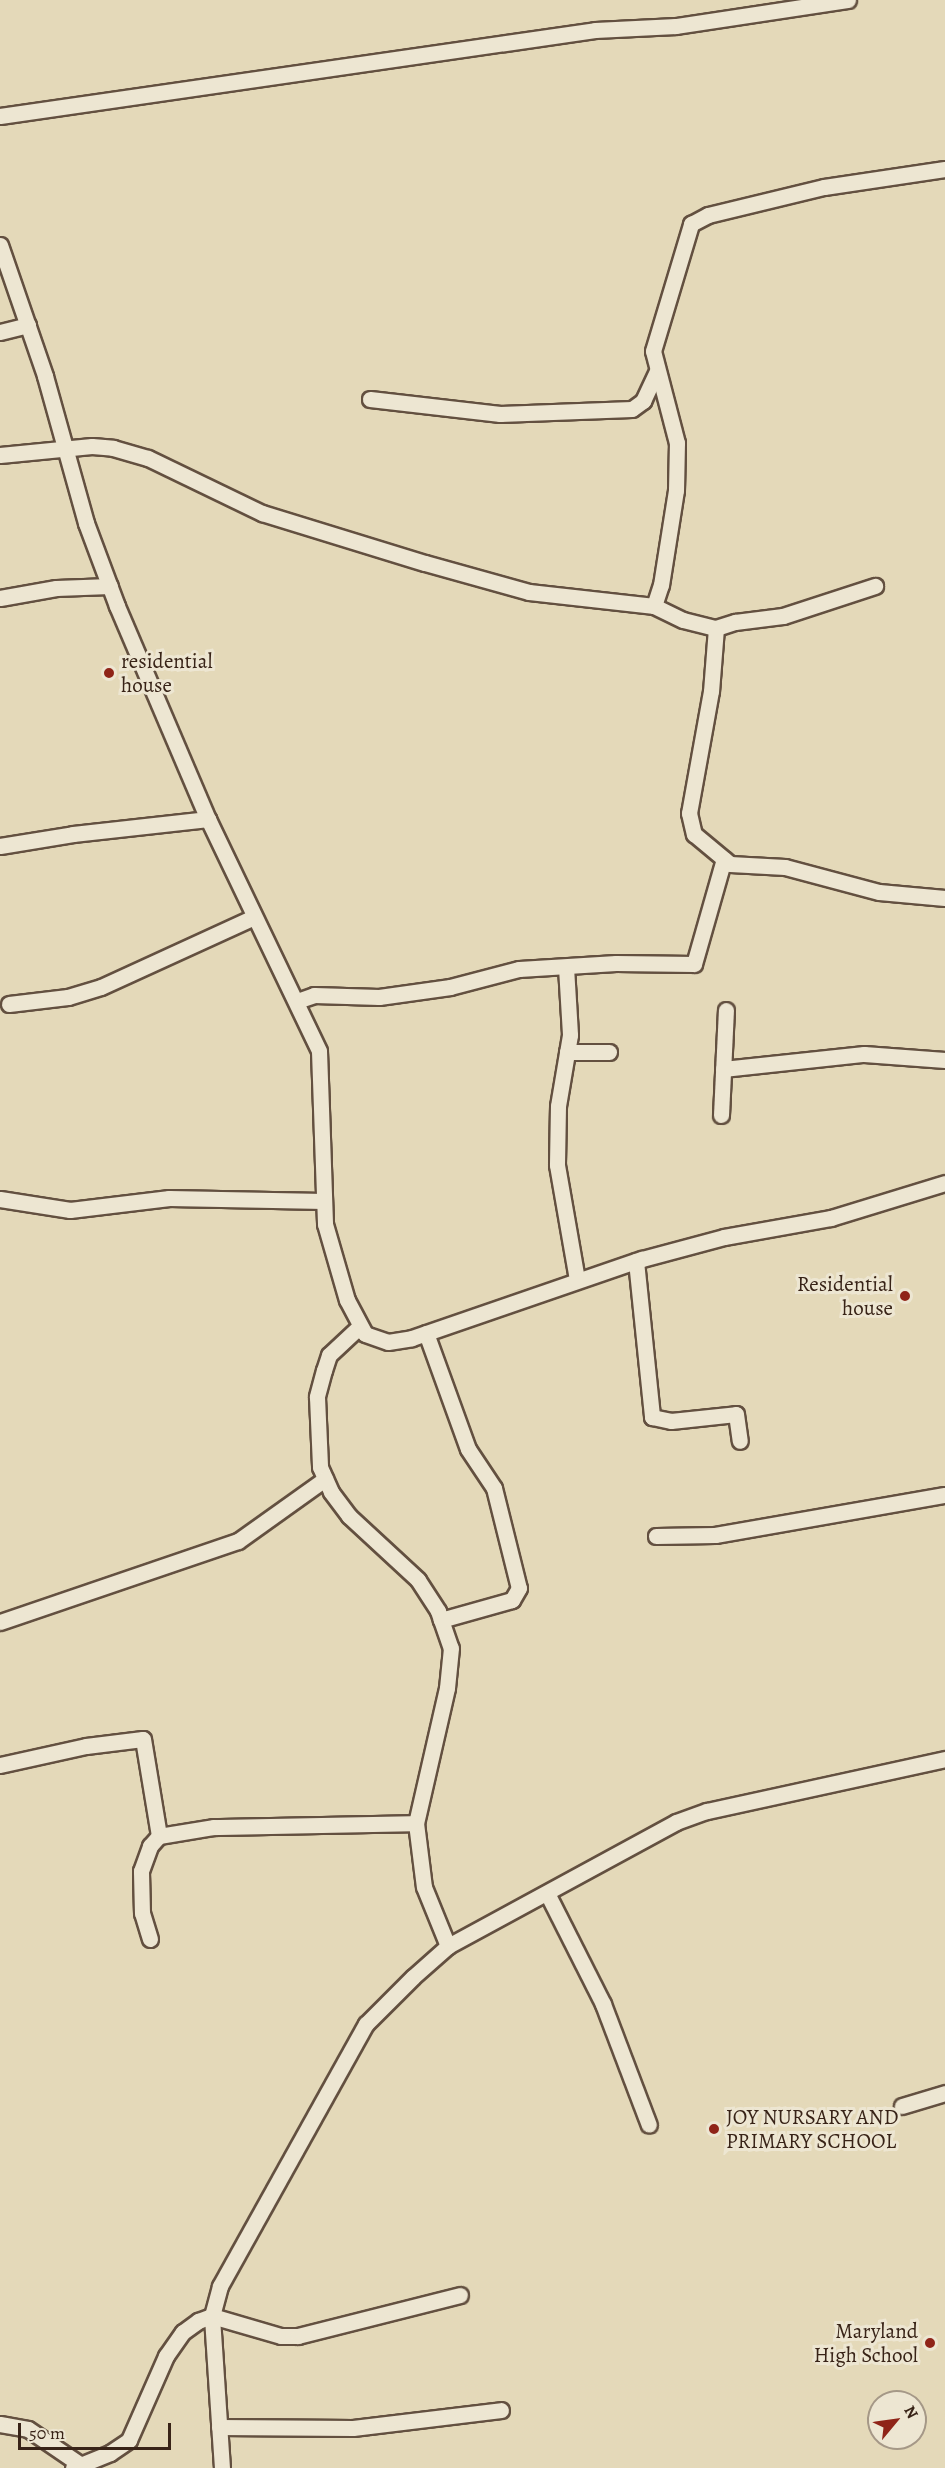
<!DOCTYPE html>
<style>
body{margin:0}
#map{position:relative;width:945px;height:2468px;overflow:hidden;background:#e4d9b9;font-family:Alegreya,serif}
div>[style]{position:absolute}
.roads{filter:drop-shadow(2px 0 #635040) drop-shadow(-2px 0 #635040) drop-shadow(0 2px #635040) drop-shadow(0 -2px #635040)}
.street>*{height:15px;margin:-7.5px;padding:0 7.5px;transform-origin:7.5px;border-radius:7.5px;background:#ede6d2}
.dots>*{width:16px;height:16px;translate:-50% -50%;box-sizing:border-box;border:3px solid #ede6d2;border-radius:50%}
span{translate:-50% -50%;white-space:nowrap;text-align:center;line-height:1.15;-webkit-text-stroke:6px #ede6d2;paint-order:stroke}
.poi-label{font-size:21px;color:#382317}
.left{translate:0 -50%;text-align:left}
.right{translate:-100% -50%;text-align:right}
.north{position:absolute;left:867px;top:2390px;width:60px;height:60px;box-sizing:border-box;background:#ede6d2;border:2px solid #a59887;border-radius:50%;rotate:61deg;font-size:16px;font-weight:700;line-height:24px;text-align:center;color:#382317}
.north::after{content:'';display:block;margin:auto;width:21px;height:27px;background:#8f2418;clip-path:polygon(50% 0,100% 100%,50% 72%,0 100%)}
.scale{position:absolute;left:18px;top:2423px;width:153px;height:27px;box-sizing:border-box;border:3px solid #382317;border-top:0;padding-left:8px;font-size:18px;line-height:21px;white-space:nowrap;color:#382317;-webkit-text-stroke:4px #ede6d2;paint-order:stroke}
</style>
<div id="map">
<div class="roads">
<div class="street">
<div style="left:0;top:116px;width:601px;rotate:-8.22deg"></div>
<div style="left:595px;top:30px;width:81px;rotate:-2.8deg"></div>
<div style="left:676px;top:26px;width:174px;rotate:-8.6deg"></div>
<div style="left:0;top:245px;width:139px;rotate:71deg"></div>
<div style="left:45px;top:376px;width:153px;rotate:74.4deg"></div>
<div style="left:86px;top:523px;width:89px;rotate:69.5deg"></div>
<div style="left:117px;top:606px;width:232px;rotate:66.9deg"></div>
<div style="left:208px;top:819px;width:257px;rotate:64.4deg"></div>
<div style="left:319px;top:1051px;width:173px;rotate:88deg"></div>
<div style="left:325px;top:1224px;width:79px;rotate:73.9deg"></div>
<div style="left:347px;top:1300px;width:38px;rotate:62deg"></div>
<div style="left:365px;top:1334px;width:24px;rotate:19deg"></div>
<div style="left:388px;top:1342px;width:24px;rotate:-9deg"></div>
<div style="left:412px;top:1338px;width:243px;rotate:-19deg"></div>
<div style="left:642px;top:1259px;width:85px;rotate:-15deg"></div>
<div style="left:724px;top:1237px;width:109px;rotate:-10.1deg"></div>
<div style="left:831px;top:1218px;width:119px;rotate:-17.1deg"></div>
<div style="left:0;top:332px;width:29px;rotate:-14deg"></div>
<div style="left:370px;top:399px;width:131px;rotate:6.6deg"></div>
<div style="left:500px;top:414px;width:132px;rotate:-2.2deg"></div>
<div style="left:632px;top:409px;width:14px;rotate:-36deg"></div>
<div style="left:643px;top:401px;width:33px;rotate:-65deg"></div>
<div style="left:0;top:455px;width:92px;rotate:-5.6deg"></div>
<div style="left:92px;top:446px;width:21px;rotate:5deg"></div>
<div style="left:113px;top:448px;width:36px;rotate:16deg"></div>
<div style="left:148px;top:458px;width:127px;rotate:25.8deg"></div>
<div style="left:262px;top:513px;width:170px;rotate:17.1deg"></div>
<div style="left:425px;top:563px;width:108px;rotate:15.6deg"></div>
<div style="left:529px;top:592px;width:126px;rotate:6.4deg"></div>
<div style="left:654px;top:606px;width:22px;rotate:-72deg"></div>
<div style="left:661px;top:585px;width:96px;rotate:-81deg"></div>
<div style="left:676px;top:490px;width:47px;rotate:-88.8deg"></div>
<div style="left:677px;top:443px;width:95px;rotate:-104.6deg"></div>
<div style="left:653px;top:351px;width:133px;rotate:-73.3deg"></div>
<div style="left:691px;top:224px;width:19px;rotate:-28deg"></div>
<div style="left:708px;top:215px;width:119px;rotate:-13.6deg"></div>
<div style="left:824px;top:187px;width:122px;rotate:-8.5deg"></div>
<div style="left:0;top:598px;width:57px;rotate:-10.1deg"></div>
<div style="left:56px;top:588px;width:54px;rotate:-2.1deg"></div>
<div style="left:654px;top:606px;width:32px;rotate:26deg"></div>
<div style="left:683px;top:620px;width:34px;rotate:14deg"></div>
<div style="left:716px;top:628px;width:20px;rotate:-18deg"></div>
<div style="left:735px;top:622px;width:48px;rotate:-7.1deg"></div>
<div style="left:783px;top:616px;width:97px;rotate:-18.1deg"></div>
<div style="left:716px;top:628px;width:63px;rotate:94.5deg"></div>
<div style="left:711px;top:691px;width:124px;rotate:100.2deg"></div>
<div style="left:689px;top:813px;width:22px;rotate:77deg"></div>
<div style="left:694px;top:834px;width:47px;rotate:39.8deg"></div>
<div style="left:730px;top:864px;width:55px;rotate:3.1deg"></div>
<div style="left:785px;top:867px;width:97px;rotate:14.9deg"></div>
<div style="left:879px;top:892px;width:66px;rotate:5.2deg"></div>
<div style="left:0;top:846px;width:74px;rotate:-9.3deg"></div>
<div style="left:73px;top:834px;width:136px;rotate:-6.3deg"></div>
<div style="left:566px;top:967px;width:68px;rotate:86.6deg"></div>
<div style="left:570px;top:1035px;width:72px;rotate:99.6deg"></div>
<div style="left:558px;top:1106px;width:59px;rotate:91deg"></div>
<div style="left:557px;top:1165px;width:117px;rotate:80.1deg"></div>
<div style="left:297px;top:1001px;width:18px;rotate:-19deg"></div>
<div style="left:314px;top:995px;width:65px;rotate:1.8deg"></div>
<div style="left:379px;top:997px;width:72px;rotate:-8deg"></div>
<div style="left:450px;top:987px;width:71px;rotate:-14.6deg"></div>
<div style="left:519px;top:969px;width:97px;rotate:-3.5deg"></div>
<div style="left:616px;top:963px;width:78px;rotate:0.7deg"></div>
<div style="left:694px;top:964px;width:109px;rotate:-74.1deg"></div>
<div style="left:9px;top:1004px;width:59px;rotate:-6.8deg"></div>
<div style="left:68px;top:997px;width:34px;rotate:-17deg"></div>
<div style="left:101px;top:987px;width:168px;rotate:-24.6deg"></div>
<div style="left:567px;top:1052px;width:42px"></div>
<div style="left:723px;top:1069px;width:142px;rotate:-6.1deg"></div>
<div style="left:864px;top:1054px;width:81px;rotate:4.2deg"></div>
<div style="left:721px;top:1115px;width:105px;rotate:-87.3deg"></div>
<div style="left:0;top:1199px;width:71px;rotate:8.9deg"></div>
<div style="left:70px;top:1210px;width:100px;rotate:-6.9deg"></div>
<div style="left:169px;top:1198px;width:155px;rotate:1.1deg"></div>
<div style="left:636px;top:1261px;width:157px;rotate:84.1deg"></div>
<div style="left:652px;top:1417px;width:19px;rotate:12deg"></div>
<div style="left:671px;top:1421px;width:65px;rotate:-6.1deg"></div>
<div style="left:736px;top:1414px;width:27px;rotate:82deg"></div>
<div style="left:359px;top:1327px;width:41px;rotate:137deg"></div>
<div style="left:329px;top:1355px;width:16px;rotate:108deg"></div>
<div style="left:324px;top:1370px;width:28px;rotate:105deg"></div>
<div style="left:317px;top:1397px;width:70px;rotate:87.5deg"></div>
<div style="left:320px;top:1467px;width:27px;rotate:66deg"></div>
<div style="left:331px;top:1492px;width:30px;rotate:53deg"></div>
<div style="left:349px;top:1516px;width:94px;rotate:42.8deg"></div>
<div style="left:418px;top:1580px;width:37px;rotate:57deg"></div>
<div style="left:438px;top:1611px;width:39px;rotate:71deg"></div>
<div style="left:451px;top:1648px;width:40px;rotate:95.7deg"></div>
<div style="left:447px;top:1688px;width:139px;rotate:102.9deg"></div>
<div style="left:416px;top:1823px;width:64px;rotate:82.9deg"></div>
<div style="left:424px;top:1887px;width:64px;rotate:67.9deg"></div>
<div style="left:426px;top:1333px;width:123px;rotate:70.1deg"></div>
<div style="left:468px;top:1449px;width:47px;rotate:56.3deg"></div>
<div style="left:494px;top:1488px;width:103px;rotate:76deg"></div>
<div style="left:519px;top:1588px;width:14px;rotate:120deg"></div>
<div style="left:512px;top:1600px;width:74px;rotate:164.3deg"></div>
<div style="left:656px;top:1536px;width:59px;rotate:-1deg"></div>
<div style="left:715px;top:1535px;width:233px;rotate:-9.9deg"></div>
<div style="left:0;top:1622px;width:251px;rotate:-18.8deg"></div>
<div style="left:238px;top:1541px;width:107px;rotate:-35.5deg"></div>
<div style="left:0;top:1765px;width:88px;rotate:-12.5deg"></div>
<div style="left:86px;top:1746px;width:57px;rotate:-7deg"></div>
<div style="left:143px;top:1739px;width:98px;rotate:80.6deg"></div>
<div style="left:547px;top:1893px;width:124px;rotate:63.2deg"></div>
<div style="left:603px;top:2004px;width:129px;rotate:69.2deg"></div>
<div style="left:150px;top:1939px;width:27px;rotate:-107deg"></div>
<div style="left:142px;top:1913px;width:42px;rotate:-91.4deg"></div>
<div style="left:141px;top:1871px;width:27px;rotate:-70deg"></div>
<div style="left:150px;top:1846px;width:13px;rotate:-48deg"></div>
<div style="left:159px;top:1836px;width:56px;rotate:-9.3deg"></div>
<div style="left:214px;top:1827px;width:202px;rotate:-1.1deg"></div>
<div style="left:902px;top:2106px;width:45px;rotate:-16.8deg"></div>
<div style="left:0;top:2424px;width:28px;rotate:10deg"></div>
<div style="left:28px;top:2429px;width:64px;rotate:34.2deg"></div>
<div style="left:219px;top:2427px;width:134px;rotate:0.4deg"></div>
<div style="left:353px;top:2428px;width:149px;rotate:-6.9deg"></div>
<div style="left:73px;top:2468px;width:40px;rotate:-22deg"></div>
<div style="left:110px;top:2453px;width:23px;rotate:-34deg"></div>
<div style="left:129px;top:2440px;width:92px;rotate:-66.2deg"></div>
<div style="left:166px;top:2356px;width:29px;rotate:-55deg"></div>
<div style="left:183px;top:2332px;width:19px;rotate:-36deg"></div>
<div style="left:198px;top:2321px;width:15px;rotate:-20deg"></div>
<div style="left:212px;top:2316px;width:72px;rotate:16.2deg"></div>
<div style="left:281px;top:2336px;width:17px"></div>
<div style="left:298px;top:2336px;width:167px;rotate:-14.2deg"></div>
<div style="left:222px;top:2468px;width:152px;rotate:-93.8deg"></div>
<div style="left:212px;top:2316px;width:31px;rotate:-75deg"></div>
<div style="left:220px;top:2286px;width:300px;rotate:-60.9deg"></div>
<div style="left:366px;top:2024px;width:66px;rotate:-45deg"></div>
<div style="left:413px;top:1977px;width:47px;rotate:-41.5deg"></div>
<div style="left:448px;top:1946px;width:260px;rotate:-28.5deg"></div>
<div style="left:676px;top:1822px;width:33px;rotate:-20deg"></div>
<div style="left:707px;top:1811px;width:244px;rotate:-12.3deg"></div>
</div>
</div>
<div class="dots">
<div style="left:109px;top:673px;background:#8f2418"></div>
<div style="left:905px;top:1296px;background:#8f2418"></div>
<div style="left:714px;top:2129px;background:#8f2418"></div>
<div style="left:930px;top:2343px;background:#8f2418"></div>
</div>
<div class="poi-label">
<span class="left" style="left:121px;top:673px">residential<br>house</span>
<span class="right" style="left:893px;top:1296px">Residential<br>house</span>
<span class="left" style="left:726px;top:2129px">JOY NURSARY AND<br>PRIMARY SCHOOL</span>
<span class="right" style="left:918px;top:2343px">Maryland<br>High School</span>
</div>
<div class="north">N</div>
<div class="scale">50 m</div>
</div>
